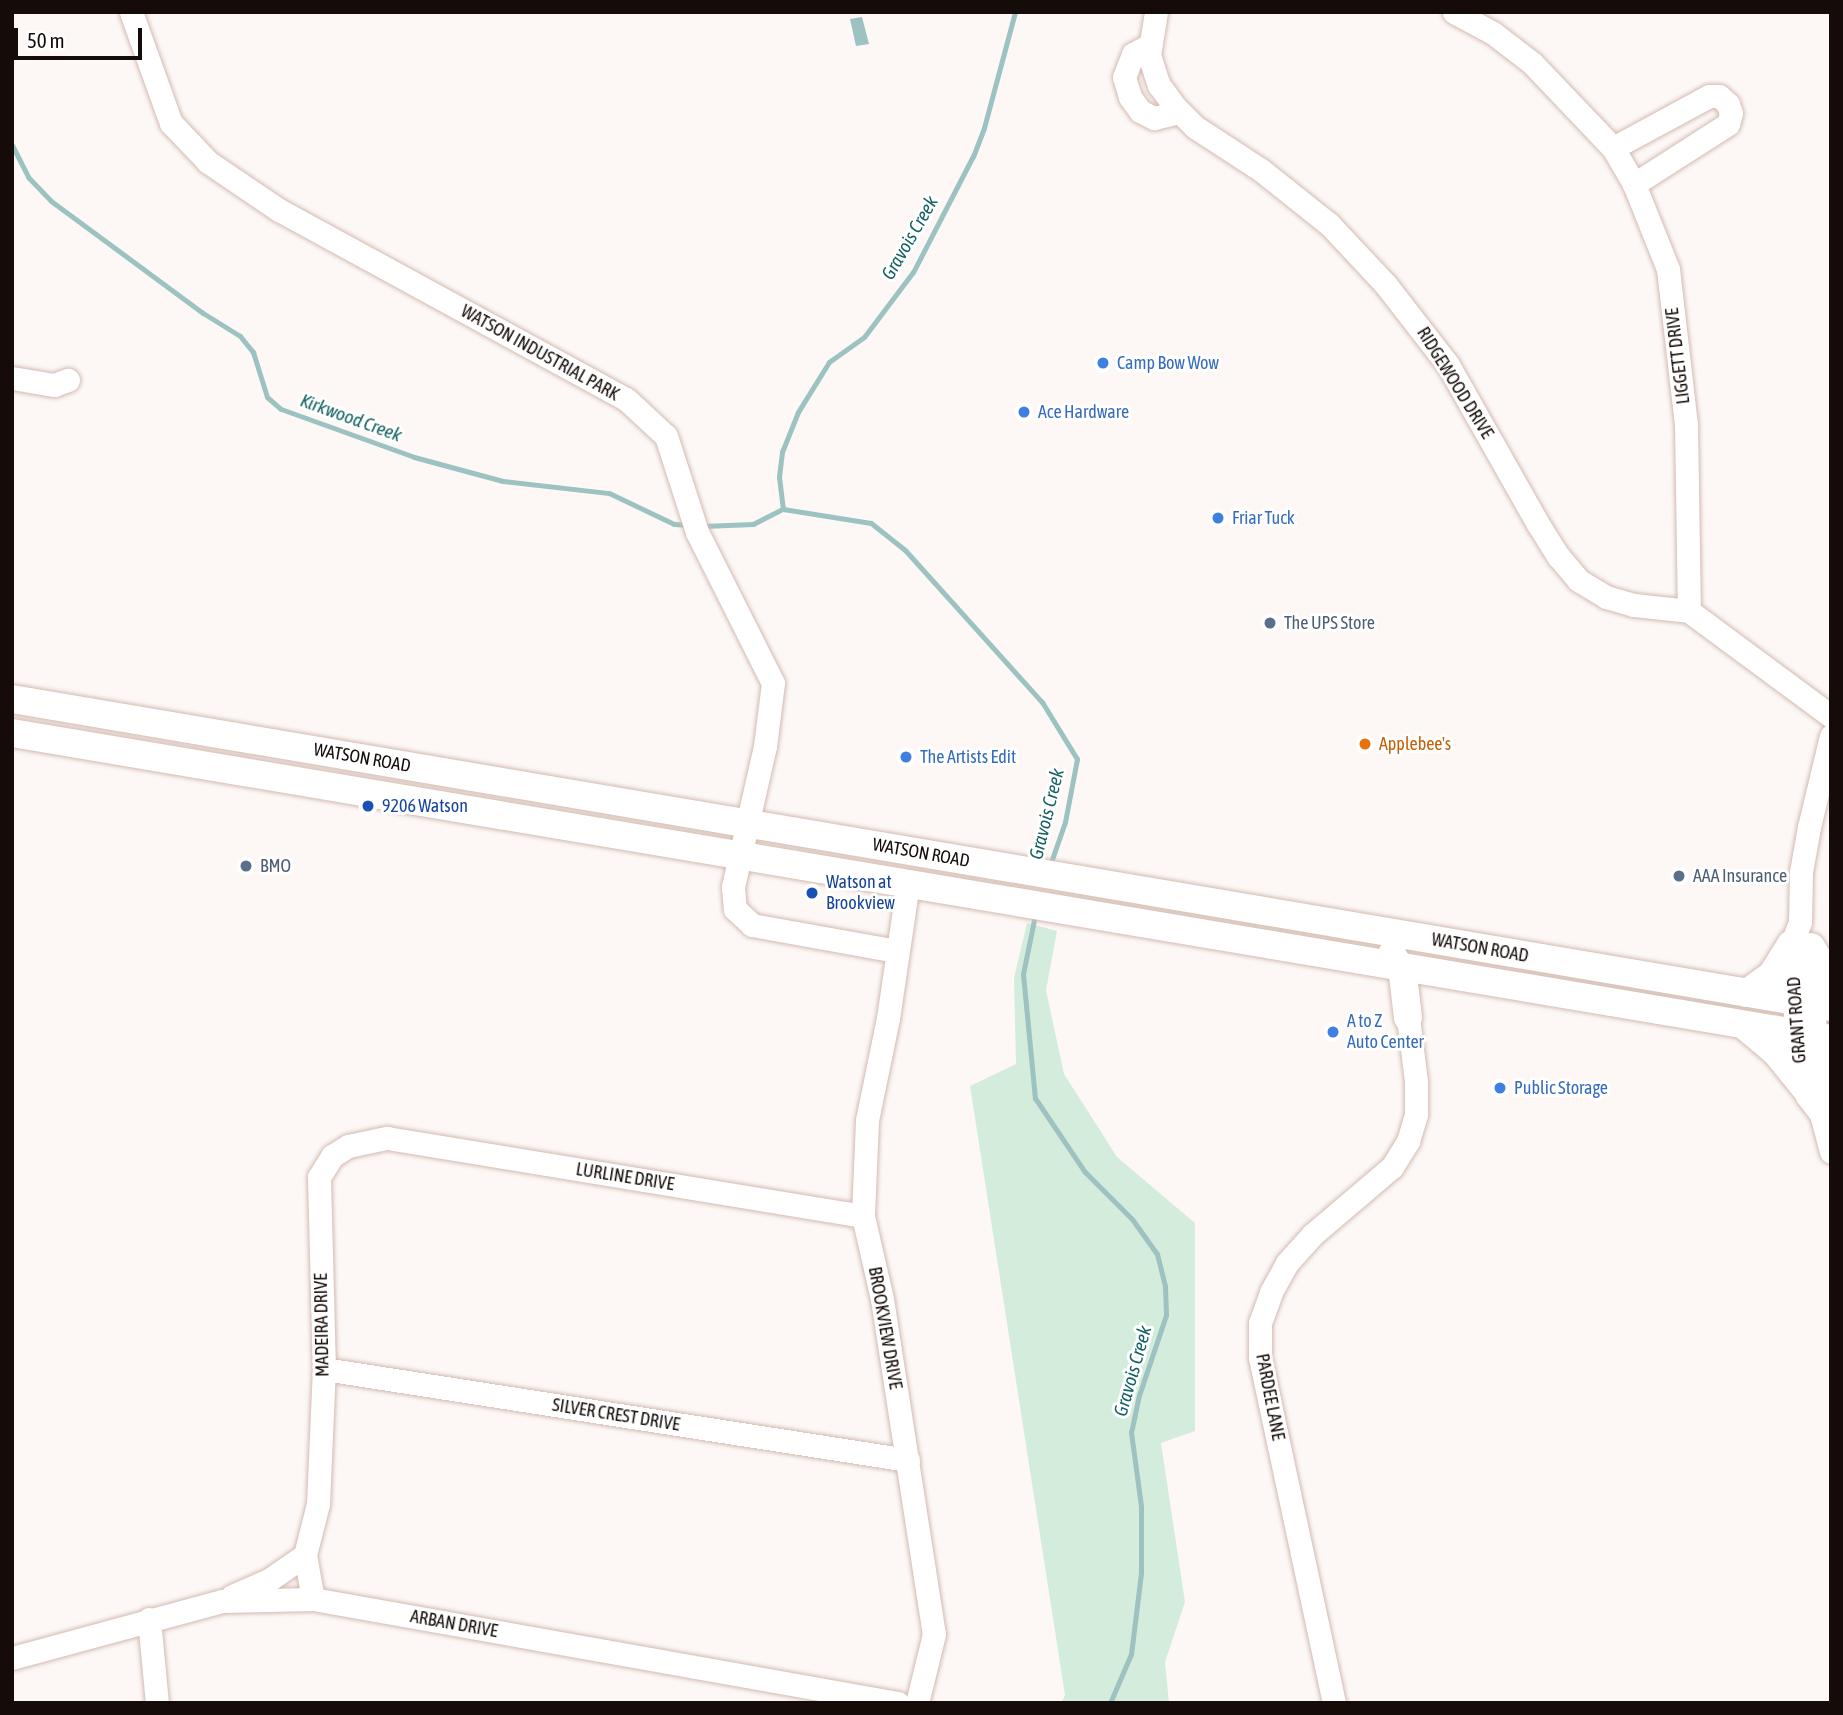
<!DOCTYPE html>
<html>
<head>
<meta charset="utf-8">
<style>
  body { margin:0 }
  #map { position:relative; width:1843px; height:1715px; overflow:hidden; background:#fdf8f6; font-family:"Asap Condensed",sans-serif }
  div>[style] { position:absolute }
  .green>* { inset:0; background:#d4ecdb }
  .water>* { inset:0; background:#9cc2c2 }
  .stream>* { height:5px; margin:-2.5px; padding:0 2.5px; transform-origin:2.5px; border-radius:2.5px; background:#9cc2c2 }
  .roads { filter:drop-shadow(0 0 2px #d3bab0) drop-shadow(0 0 2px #d3bab0) }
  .minor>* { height:23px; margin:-11.5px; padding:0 11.5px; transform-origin:11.5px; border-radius:11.5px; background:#fff }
  .major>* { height:28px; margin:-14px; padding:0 14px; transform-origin:14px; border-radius:14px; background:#fff }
  .dots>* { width:19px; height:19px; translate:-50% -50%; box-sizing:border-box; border:4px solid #fff; border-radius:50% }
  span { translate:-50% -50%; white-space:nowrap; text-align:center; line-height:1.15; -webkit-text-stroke:6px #fff; paint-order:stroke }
  .street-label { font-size:18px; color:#150c09 }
  .shop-label { font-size:18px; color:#366cbe }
  .left { translate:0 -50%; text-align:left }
  .service-label { font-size:18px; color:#4e5e75 }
  .food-label { font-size:18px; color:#c56008 }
  .transit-label { font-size:18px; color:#164399 }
  .water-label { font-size:19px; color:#156263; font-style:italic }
  .frame { position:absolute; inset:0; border:14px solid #150c09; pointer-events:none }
  .scale { position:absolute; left:14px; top:28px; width:128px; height:32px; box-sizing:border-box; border:4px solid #150c09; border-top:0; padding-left:9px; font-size:21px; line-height:24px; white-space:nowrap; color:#150c09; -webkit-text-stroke:5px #fff; paint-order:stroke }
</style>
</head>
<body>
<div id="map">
  <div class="green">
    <i style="clip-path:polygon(1027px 923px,1057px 931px,1046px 990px,1064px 1074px,1117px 1157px,1195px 1223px,1195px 1431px,1161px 1443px,1185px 1602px,1165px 1662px,1169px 1703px,1061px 1703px,1065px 1695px,970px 1086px,1016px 1064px,1014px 978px)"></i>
  </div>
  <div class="water">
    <i style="clip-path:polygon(862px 17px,869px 44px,856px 46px,850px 19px)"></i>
  </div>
  <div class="stream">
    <i style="left:1015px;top:12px;width:120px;rotate:105deg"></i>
    <i style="left:984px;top:128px;width:30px;rotate:111deg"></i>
    <i style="left:973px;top:156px;width:131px;rotate:117.3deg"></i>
    <i style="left:913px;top:272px;width:81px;rotate:127deg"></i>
    <i style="left:864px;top:337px;width:43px;rotate:144.5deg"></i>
    <i style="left:829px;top:362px;width:59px;rotate:121.8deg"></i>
    <i style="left:798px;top:412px;width:43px;rotate:111.8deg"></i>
    <i style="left:782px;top:452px;width:25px;rotate:97deg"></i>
    <i style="left:779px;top:477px;width:32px;rotate:83deg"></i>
    <i style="left:783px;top:509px;width:89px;rotate:9deg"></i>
    <i style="left:871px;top:523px;width:43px;rotate:38.5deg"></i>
    <i style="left:905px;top:550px;width:205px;rotate:48deg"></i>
    <i style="left:1042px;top:702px;width:67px;rotate:58.4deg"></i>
    <i style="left:1077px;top:759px;width:64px;rotate:100.8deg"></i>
    <i style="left:1065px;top:822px;width:46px;rotate:109.2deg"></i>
    <i style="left:12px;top:145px;width:36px;rotate:63deg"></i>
    <i style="left:28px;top:177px;width:33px;rotate:46deg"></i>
    <i style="left:51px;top:201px;width:189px;rotate:36.4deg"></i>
    <i style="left:203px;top:313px;width:44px;rotate:31.9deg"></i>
    <i style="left:240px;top:336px;width:21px;rotate:51deg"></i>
    <i style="left:253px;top:352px;width:47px;rotate:72.7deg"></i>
    <i style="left:267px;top:397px;width:18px;rotate:41deg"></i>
    <i style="left:281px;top:409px;width:141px;rotate:19.8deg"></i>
    <i style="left:414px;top:457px;width:92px;rotate:15.1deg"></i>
    <i style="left:503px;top:481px;width:107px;rotate:6.5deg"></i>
    <i style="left:609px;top:493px;width:72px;rotate:25.5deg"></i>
    <i style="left:674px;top:524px;width:16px;rotate:4deg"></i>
    <i style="left:703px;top:526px;width:50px;rotate:-2.3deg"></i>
    <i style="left:753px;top:524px;width:34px;rotate:-27deg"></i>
    <i style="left:1035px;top:915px;width:60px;rotate:101.5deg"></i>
    <i style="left:1023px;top:974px;width:125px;rotate:84.5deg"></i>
    <i style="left:1035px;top:1098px;width:89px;rotate:56deg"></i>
    <i style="left:1085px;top:1172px;width:66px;rotate:45deg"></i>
    <i style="left:1132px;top:1219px;width:43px;rotate:54.5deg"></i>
    <i style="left:1157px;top:1254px;width:33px;rotate:76deg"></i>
    <i style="left:1165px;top:1286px;width:29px;rotate:88deg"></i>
    <i style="left:1166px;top:1315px;width:84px;rotate:108.6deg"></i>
    <i style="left:1139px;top:1395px;width:38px;rotate:102deg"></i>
    <i style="left:1131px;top:1432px;width:75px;rotate:82.3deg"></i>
    <i style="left:1141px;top:1506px;width:67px;rotate:90deg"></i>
    <i style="left:1141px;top:1573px;width:82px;rotate:97deg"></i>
    <i style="left:1131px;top:1654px;width:53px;rotate:113.2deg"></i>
  </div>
  <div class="roads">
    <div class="minor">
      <i style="left:131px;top:12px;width:118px;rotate:70.2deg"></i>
      <i style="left:171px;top:123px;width:54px;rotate:46.5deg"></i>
      <i style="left:208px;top:162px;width:86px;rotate:34.1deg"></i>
      <i style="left:279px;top:210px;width:395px;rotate:28.6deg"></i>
      <i style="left:626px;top:399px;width:54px;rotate:42.8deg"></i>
      <i style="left:666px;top:436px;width:101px;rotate:72.1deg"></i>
      <i style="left:697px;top:532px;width:169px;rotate:63.3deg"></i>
      <i style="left:773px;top:683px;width:64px;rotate:97.2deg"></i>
      <i style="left:765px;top:746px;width:145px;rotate:102.8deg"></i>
      <i style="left:733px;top:887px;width:22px;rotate:85deg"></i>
      <i style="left:735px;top:909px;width:23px;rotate:43deg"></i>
      <i style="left:752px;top:925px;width:146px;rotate:10.2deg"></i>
      <i style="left:1156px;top:12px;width:44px;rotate:99.2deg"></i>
      <i style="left:1149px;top:55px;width:32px;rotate:72deg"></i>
      <i style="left:1159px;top:85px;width:26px;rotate:54deg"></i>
      <i style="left:1174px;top:106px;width:30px;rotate:45deg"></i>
      <i style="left:1195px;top:127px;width:79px;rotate:33.1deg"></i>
      <i style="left:1261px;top:170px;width:87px;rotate:38.5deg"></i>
      <i style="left:1329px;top:224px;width:83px;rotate:46.9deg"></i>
      <i style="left:1386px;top:285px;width:101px;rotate:52.2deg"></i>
      <i style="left:1448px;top:365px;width:183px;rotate:60.5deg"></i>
      <i style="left:1538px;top:524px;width:39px;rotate:58deg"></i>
      <i style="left:1559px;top:557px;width:30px;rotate:50deg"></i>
      <i style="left:1578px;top:580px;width:33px;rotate:31deg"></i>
      <i style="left:1606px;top:597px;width:29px;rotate:16deg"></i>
      <i style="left:1634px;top:605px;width:55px;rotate:6.2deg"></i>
      <i style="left:1454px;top:12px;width:44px;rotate:28.3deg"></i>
      <i style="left:1493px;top:33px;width:49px;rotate:37.6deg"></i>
      <i style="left:1532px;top:63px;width:117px;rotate:46.4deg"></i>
      <i style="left:1613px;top:148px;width:42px;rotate:59.7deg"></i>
      <i style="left:1634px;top:184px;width:92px;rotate:68.2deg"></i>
      <i style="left:1668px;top:269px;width:156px;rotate:83.4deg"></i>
      <i style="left:1686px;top:424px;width:187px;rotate:89.1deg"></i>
      <i style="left:1689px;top:611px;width:177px;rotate:36.5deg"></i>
      <i style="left:1150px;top:45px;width:19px;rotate:152deg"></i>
      <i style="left:1133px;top:54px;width:25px;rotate:111deg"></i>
      <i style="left:1124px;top:77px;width:21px;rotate:73deg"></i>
      <i style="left:1130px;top:97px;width:17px;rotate:54deg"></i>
      <i style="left:1140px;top:111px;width:16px;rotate:27deg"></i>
      <i style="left:1154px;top:118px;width:26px;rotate:-13deg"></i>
      <i style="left:1613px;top:148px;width:109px;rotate:-28.4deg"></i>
      <i style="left:1709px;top:96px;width:10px"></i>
      <i style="left:1719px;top:96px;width:12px;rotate:42deg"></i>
      <i style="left:1728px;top:104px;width:9px;rotate:72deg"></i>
      <i style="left:1731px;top:113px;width:11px;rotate:105deg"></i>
      <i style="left:1728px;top:124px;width:112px;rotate:147.4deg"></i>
      <i style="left:12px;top:378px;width:43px;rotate:9.5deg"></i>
      <i style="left:54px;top:385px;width:15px;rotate:-20deg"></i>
      <i style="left:1831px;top:736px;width:94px;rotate:103.6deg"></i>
      <i style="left:1809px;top:827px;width:46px;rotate:100.1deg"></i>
      <i style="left:1801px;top:872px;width:50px;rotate:91.1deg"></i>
      <i style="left:1800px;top:922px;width:25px;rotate:111deg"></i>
      <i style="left:1791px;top:945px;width:107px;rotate:86.8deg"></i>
      <i style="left:1797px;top:1052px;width:45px;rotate:77.2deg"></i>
      <i style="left:1807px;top:1096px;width:23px;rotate:52deg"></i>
      <i style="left:1821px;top:1114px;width:39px;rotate:75deg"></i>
      <i style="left:908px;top:883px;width:136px;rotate:98.4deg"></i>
      <i style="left:888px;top:1018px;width:104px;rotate:101.6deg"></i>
      <i style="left:867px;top:1120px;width:96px;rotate:92.4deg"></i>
      <i style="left:863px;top:1216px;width:85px;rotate:77.1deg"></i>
      <i style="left:882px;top:1299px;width:339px;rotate:81.2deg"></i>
      <i style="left:934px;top:1634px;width:71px;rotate:103.8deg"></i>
      <i style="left:1811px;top:947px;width:89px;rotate:87.4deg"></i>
      <i style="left:1815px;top:1036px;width:66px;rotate:82.1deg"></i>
      <i style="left:324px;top:1369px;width:591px;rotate:8.86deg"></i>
      <i style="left:232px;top:1596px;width:40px;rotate:-23.4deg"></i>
      <i style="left:269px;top:1580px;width:44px;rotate:-34.8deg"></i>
      <i style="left:313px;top:1599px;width:45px;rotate:-100.3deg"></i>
      <i style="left:305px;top:1555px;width:53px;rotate:-75.7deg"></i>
      <i style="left:318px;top:1504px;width:135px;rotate:-87.5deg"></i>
      <i style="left:324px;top:1369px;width:192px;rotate:-91.5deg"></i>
      <i style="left:319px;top:1177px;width:25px;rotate:-58deg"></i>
      <i style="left:332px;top:1156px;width:19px;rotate:-32deg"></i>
      <i style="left:348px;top:1146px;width:40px;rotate:-12deg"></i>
      <i style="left:387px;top:1138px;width:482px;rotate:9.3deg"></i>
      <i style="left:149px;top:1619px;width:84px;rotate:84.6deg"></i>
      <i style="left:12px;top:1658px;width:218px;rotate:-15.2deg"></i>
      <i style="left:222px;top:1601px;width:91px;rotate:-1.3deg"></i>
      <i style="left:313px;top:1599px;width:594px;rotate:10.08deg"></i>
      <i style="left:1334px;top:1703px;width:354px;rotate:-102.1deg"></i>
      <i style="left:1260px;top:1357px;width:34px;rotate:-90deg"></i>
      <i style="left:1260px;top:1323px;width:33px;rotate:-70deg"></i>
      <i style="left:1271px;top:1292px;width:33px;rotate:-61deg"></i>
      <i style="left:1287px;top:1263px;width:38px;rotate:-48deg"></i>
      <i style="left:1312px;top:1235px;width:105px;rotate:-40.4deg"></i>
      <i style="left:1392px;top:1167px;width:31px;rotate:-58deg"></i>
      <i style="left:1408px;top:1141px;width:28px;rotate:-73deg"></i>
      <i style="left:1416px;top:1114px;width:33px;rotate:-90deg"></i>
      <i style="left:1416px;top:1081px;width:64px;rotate:-97.2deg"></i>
    </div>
    <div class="major">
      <i style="left:12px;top:699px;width:1845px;rotate:9.61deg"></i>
      <i style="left:12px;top:733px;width:1845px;rotate:9.55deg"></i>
      <i style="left:1811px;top:947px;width:39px;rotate:59deg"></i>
      <i style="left:1392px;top:954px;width:24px;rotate:62deg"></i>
      <i style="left:1403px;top:975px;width:43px;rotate:83.4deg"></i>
      <i style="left:1747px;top:993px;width:31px;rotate:-36deg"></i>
      <i style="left:1772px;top:975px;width:36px;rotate:-58deg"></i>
      <i style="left:1745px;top:1026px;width:40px;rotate:40deg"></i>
      <i style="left:1776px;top:1052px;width:46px;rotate:51.1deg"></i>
      <i style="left:1825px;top:1090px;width:12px;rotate:-59deg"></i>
    </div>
  </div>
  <div class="dots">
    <i style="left:1103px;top:363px;background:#3f7fe0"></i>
    <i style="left:1024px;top:412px;background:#3f7fe0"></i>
    <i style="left:1218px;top:518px;background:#3f7fe0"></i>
    <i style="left:1270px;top:623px;background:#5c6f8a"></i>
    <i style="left:1365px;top:744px;background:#e8710a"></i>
    <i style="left:906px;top:757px;background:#3f7fe0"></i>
    <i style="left:368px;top:806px;background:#1a4fb4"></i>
    <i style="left:246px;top:866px;background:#5c6f8a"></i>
    <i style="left:1679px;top:876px;background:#5c6f8a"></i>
    <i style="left:812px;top:893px;background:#1a4fb4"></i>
    <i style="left:1333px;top:1032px;background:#3f7fe0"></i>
    <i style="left:1500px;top:1088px;background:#3f7fe0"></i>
  </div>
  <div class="street-label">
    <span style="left:540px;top:353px;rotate:29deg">WATSON INDUSTRIAL PARK</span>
    <span style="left:1678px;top:356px;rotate:-97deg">LIGGETT DRIVE</span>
    <span style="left:1455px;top:383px;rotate:58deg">RIDGEWOOD DRIVE</span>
    <span style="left:362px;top:758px;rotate:10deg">WATSON ROAD</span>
    <span style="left:921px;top:853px;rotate:10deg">WATSON ROAD</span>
    <span style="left:1480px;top:948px;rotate:10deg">WATSON ROAD</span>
    <span style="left:1797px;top:1020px;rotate:-94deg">GRANT ROAD</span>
    <span style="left:625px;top:1177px;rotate:9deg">LURLINE DRIVE</span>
    <span style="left:322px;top:1325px;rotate:-91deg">MADEIRA DRIVE</span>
    <span style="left:885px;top:1328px;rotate:80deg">BROOKVIEW DRIVE</span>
    <span style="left:1270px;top:1397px;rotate:79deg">PARDEE LANE</span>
    <span style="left:616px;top:1415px;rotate:9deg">SILVER CREST DRIVE</span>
    <span style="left:454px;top:1624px;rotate:10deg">ARBAN DRIVE</span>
  </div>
  <div class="shop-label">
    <span class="left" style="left:1117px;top:363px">Camp Bow Wow</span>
    <span class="left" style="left:1038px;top:412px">Ace Hardware</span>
    <span class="left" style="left:1232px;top:518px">Friar Tuck</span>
    <span class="left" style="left:920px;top:757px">The Artists Edit</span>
    <span class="left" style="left:1347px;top:1032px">A to Z<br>Auto Center</span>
    <span class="left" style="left:1514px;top:1088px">Public Storage</span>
  </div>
  <div class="service-label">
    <span class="left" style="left:1284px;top:623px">The UPS Store</span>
    <span class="left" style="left:260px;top:866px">BMO</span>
    <span class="left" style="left:1693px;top:876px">AAA Insurance</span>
  </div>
  <div class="food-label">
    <span class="left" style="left:1379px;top:744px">Applebee's</span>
  </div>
  <div class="transit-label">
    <span class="left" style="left:382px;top:806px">9206 Watson</span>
    <span class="left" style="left:826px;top:893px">Watson at<br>Brookview</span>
  </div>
  <div class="water-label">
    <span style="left:910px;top:238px;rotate:-60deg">Gravois Creek</span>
    <span style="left:351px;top:418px;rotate:20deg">Kirkwood Creek</span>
    <span style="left:1047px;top:814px;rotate:-76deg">Gravois Creek</span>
    <span style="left:1133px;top:1371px;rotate:-74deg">Gravois Creek</span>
  </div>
  <div class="frame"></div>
  <div class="scale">50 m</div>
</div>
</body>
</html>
